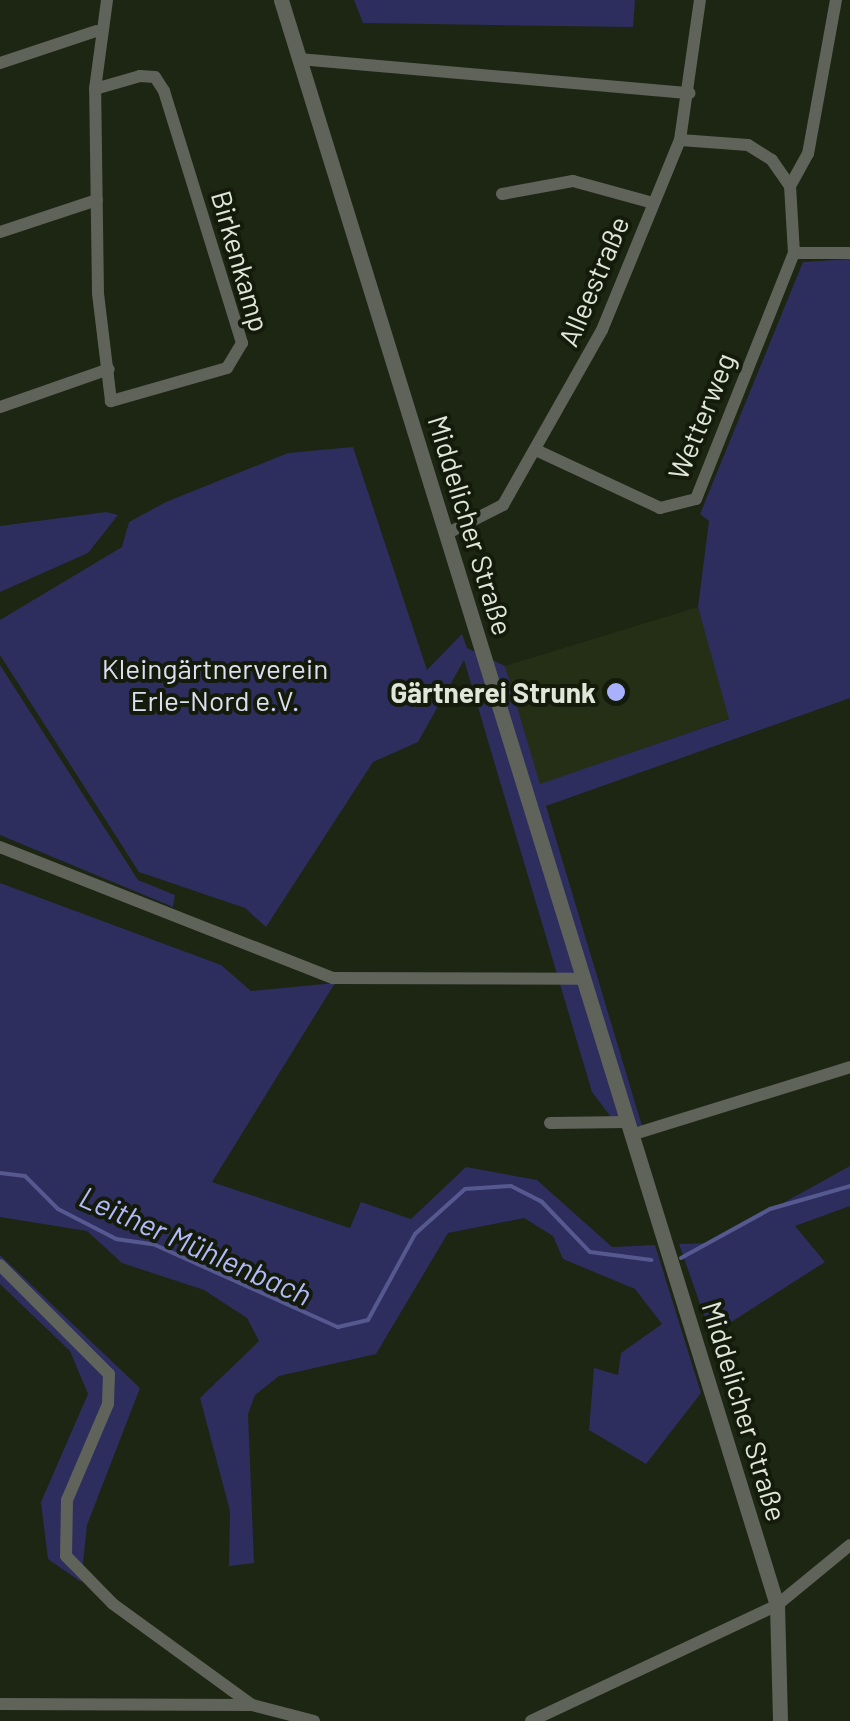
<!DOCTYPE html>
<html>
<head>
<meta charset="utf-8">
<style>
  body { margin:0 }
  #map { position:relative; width:850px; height:1721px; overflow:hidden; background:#1d2513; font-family:Barlow,sans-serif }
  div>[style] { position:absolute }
  .built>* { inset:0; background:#252f16 }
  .green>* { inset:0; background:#2d2e5e }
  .stream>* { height:4px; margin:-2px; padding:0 2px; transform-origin:2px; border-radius:2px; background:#565990 }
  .minor>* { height:12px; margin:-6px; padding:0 6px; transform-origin:6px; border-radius:6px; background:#5f635a }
  .tertiary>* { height:15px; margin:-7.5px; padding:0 7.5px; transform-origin:7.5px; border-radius:7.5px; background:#5f635a }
  .dots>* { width:28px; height:28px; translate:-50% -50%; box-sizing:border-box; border:5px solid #141b0a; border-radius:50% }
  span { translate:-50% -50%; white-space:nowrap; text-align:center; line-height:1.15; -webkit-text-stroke:8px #141b0a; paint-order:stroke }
  .street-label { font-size:28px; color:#e1e6da }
  .park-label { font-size:28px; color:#dee0f1 }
  .poi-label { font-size:28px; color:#e1e6da; font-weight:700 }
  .right { translate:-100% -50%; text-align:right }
  .water-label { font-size:30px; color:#b3bafc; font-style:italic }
</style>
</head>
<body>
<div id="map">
  <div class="built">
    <i style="clip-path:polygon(698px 607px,730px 718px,540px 785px,505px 666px)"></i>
  </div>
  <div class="green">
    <i style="clip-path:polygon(354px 0,635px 0,633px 27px,363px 23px)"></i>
    <i style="clip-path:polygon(850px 259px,850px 698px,546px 806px,642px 1126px,617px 1125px,592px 1092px,464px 660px,418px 742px,373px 762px,266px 927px,245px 908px,139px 872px,0 655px,0 620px,122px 547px,129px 522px,166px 502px,288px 453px,353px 447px,427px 670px,462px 634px,467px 648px,505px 666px,540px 784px,729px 719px,698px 607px,709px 521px,700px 514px,803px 262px)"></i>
    <i style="clip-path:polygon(106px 512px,118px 515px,88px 553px,0 592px,0 526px)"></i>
    <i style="clip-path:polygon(0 665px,138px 880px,175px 895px,173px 907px,0 835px)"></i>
    <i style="clip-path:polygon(0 883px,221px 965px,251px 991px,335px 983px,212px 1182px,350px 1228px,361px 1202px,411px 1219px,466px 1167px,537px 1180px,612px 1247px,655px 1245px,701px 1393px,646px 1464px,589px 1430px,594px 1368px,618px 1375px,621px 1353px,662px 1324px,635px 1289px,563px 1259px,553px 1236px,524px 1218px,448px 1233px,376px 1354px,279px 1376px,255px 1395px,248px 1414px,254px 1563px,229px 1566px,230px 1511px,200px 1398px,259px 1341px,247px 1318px,204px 1290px,122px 1263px,87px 1231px,0 1217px)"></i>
    <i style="clip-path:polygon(850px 1166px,850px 1206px,795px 1226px,825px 1262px,711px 1335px,679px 1244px,711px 1243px)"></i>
    <i style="clip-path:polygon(0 1255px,140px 1388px,87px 1525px,81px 1582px,48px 1559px,41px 1502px,88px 1394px,70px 1351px,0 1284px)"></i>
  </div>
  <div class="stream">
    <i style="left:0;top:1173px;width:25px;rotate:7deg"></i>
    <i style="left:25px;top:1176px;width:47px;rotate:45deg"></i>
    <i style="left:58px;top:1209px;width:65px;rotate:27.3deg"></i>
    <i style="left:116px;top:1239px;width:37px;rotate:8deg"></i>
    <i style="left:153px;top:1244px;width:203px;rotate:24.2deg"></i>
    <i style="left:338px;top:1327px;width:31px;rotate:-13deg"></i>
    <i style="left:368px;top:1320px;width:98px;rotate:-61.3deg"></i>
    <i style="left:415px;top:1234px;width:67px;rotate:-42deg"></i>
    <i style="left:465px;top:1189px;width:46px;rotate:-3.7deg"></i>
    <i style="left:511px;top:1186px;width:35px;rotate:27deg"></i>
    <i style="left:542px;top:1202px;width:69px;rotate:46.2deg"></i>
    <i style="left:590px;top:1252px;width:62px;rotate:7.5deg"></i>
    <i style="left:681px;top:1258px;width:102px;rotate:-28.8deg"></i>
    <i style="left:770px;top:1209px;width:83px;rotate:-16deg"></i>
  </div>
  <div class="minor">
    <i style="left:299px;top:59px;width:392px;rotate:5deg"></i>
    <i style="left:0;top:63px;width:101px;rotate:-18.4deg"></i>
    <i style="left:95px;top:89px;width:47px;rotate:-16.1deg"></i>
    <i style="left:140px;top:76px;width:15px;rotate:4deg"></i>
    <i style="left:155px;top:77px;width:17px;rotate:57deg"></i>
    <i style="left:164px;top:91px;width:264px;rotate:72.8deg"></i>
    <i style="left:242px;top:343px;width:29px;rotate:121deg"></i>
    <i style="left:227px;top:368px;width:121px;rotate:164.1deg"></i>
    <i style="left:111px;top:401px;width:108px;rotate:-96.9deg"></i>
    <i style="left:98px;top:294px;width:205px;rotate:-90.8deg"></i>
    <i style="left:95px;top:89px;width:90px;rotate:-82.3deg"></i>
    <i style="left:790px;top:186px;width:37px;rotate:-61deg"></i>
    <i style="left:808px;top:154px;width:157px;rotate:-79.7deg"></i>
    <i style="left:502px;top:194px;width:72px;rotate:-10.4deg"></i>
    <i style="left:573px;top:181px;width:83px;rotate:15.4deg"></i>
    <i style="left:0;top:232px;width:102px;rotate:-18.3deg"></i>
    <i style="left:794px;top:253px;width:56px"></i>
    <i style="left:0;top:407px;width:115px;rotate:-19.2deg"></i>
    <i style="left:538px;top:451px;width:135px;rotate:25deg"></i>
    <i style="left:660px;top:508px;width:37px;rotate:-14deg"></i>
    <i style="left:696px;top:499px;width:265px;rotate:-68.3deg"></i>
    <i style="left:794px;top:253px;width:67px;rotate:-93.4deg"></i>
    <i style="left:790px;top:186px;width:32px;rotate:-125deg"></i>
    <i style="left:772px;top:160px;width:28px;rotate:-148deg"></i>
    <i style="left:748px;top:145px;width:68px;rotate:-175.8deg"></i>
    <i style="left:448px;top:533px;width:62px;rotate:-27deg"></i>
    <i style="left:503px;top:505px;width:201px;rotate:-60.5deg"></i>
    <i style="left:602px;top:330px;width:205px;rotate:-67.7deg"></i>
    <i style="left:680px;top:140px;width:141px;rotate:-81.9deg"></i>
    <i style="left:0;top:847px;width:358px;rotate:21.5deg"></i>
    <i style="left:333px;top:978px;width:250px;rotate:0.2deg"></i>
    <i style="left:550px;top:1123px;width:77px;rotate:-0.7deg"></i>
    <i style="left:631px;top:1135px;width:229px;rotate:-17.2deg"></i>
    <i style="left:0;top:1265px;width:154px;rotate:45deg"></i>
    <i style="left:109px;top:1374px;width:30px;rotate:92deg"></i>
    <i style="left:108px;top:1404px;width:104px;rotate:113.1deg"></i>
    <i style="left:67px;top:1500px;width:56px;rotate:91deg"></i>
    <i style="left:66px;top:1556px;width:67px;rotate:45.6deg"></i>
    <i style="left:113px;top:1604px;width:172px;rotate:36deg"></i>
    <i style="left:0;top:1704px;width:252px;rotate:0.2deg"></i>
    <i style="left:252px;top:1705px;width:64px;rotate:14.5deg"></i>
    <i style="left:531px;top:1721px;width:272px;rotate:-25.2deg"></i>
    <i style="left:777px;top:1605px;width:94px;rotate:-39.4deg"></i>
  </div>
  <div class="tertiary">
    <i style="left:281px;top:0;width:1680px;rotate:72.83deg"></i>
    <i style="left:777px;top:1605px;width:116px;rotate:88.5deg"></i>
  </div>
  <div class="dots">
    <i style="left:616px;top:692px;background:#a9b0fc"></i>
  </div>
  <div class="street-label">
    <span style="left:241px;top:261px;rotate:74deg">Birkenkamp</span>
    <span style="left:593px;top:281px;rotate:-67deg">Alleestraße</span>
    <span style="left:701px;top:416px;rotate:-68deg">Wetterweg</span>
    <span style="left:471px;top:525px;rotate:73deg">Middelicher Straße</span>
    <span style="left:745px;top:1411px;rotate:73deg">Middelicher Straße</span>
  </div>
  <div class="park-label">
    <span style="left:215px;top:684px">Kleingärtnerverein<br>Erle-Nord e.V.</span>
  </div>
  <div class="poi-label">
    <span class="right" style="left:596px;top:692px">Gärtnerei Strunk</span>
  </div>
  <div class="water-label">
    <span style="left:196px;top:1245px;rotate:24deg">Leither Mühlenbach</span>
  </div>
</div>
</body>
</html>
